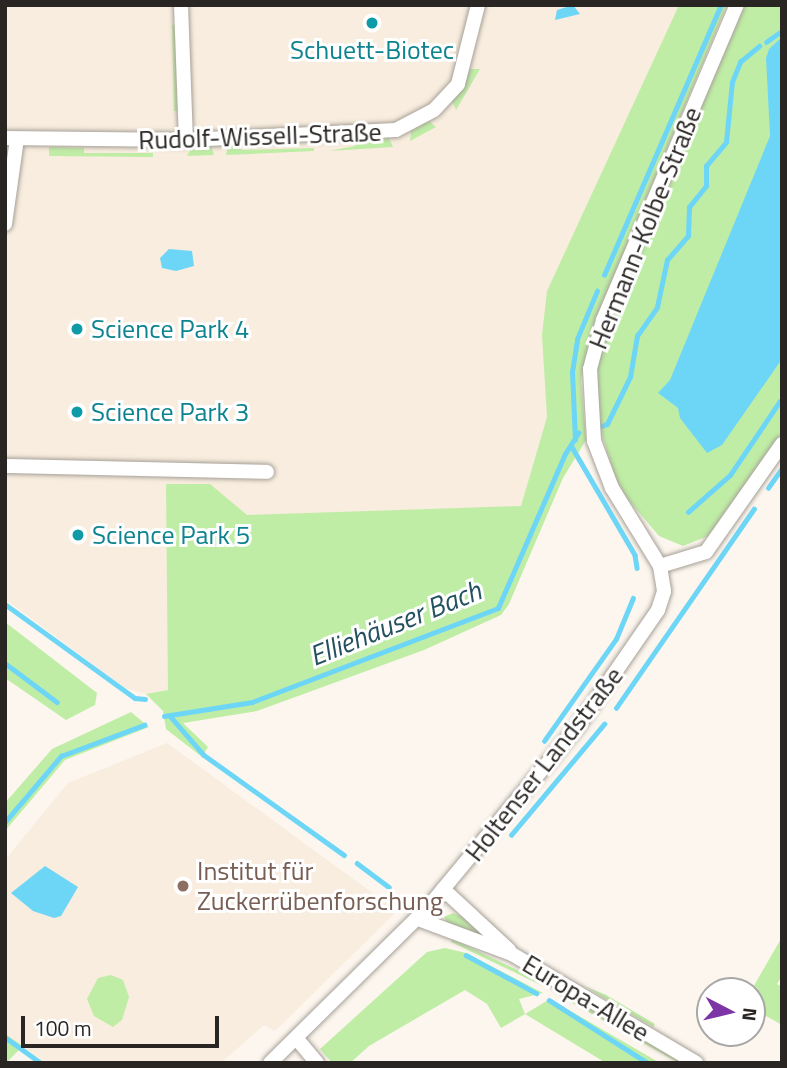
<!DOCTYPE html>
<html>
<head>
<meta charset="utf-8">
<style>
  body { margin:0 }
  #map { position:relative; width:787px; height:1068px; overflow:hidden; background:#fcf6ee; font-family:"Titillium Web",sans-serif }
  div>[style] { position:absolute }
  .built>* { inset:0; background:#f8edde }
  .green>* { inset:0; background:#bfeda5 }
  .water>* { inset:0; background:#6dd6f7 }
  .stream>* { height:4.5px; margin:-2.25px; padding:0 2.25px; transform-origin:2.25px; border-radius:2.25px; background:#6dd6f7 }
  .roads { filter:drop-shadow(0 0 2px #a6a098) drop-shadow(0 0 2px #a6a098) }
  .minor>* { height:14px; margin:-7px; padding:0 7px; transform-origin:7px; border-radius:7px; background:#fff }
  .dots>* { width:19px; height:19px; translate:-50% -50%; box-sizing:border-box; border:4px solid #fff; border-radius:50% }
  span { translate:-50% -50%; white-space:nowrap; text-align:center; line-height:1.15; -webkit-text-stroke:6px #fff; paint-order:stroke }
  .culture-label { font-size:26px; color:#0d838f }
  .left { translate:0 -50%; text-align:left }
  .street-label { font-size:26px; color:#282522 }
  .education-label { font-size:26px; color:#785e54 }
  .water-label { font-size:28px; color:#245160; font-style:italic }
  .frame { position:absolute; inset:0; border:7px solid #282522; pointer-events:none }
  .north { position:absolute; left:696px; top:977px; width:70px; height:70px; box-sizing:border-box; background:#fff; border:2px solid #a9a8a7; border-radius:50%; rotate:97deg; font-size:19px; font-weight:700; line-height:28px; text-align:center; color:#282522 }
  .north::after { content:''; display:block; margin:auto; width:24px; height:32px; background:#7c34a6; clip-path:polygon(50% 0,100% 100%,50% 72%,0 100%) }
  .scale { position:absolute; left:21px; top:1016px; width:198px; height:32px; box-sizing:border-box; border:4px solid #282522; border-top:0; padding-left:9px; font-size:21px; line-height:24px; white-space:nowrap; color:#282522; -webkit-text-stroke:5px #fff; paint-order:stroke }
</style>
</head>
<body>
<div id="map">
  <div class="built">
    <i style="clip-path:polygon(5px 5px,679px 5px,547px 291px,547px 417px,521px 507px,220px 680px,146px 694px,125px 688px,5px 599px)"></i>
    <i style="clip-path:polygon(167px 743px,397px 911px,275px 1031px,264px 1025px,221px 1063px,46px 1063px,5px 1034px,5px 860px,68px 783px)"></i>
  </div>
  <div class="green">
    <i style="clip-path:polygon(679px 5px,727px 5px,593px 326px,581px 379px,586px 440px,563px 478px,509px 604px,501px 615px,424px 650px,257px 711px,183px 723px,208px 747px,202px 757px,166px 729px,163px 711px,146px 694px,168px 690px,166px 484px,210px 484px,247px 515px,521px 506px,547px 417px,542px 335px,547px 291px)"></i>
    <i style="clip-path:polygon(745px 5px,782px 5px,782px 434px,708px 536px,683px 546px,659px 536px,625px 496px,615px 477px,598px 422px,598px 362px,616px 305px)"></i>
    <i style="clip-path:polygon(176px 24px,178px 111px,174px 111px,172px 25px)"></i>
    <i style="clip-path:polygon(470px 69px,480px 69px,456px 110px,452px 101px)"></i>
    <i style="clip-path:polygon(429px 121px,436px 127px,410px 141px,411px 131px)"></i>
    <i style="clip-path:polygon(389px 138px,393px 147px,329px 151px,355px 146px,355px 141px)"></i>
    <i style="clip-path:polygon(241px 145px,242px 150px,314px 148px,314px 151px,226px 155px,228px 146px)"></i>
    <i style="clip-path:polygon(211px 146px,214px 155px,187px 156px,192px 147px)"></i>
    <i style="clip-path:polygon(49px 147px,84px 148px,84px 153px,153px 153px,153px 157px,49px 156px)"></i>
    <i style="clip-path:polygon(5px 622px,97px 693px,95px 705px,66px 720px,5px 678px)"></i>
    <i style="clip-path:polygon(131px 712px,149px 727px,65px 760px,5px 831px,5px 803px,52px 749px)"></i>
    <i style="clip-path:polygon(453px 913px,465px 918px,495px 944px,449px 925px,444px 917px)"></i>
    <i style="clip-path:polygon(782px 937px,782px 976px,777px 984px,782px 987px,782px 1025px,752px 1008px,751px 991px)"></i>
    <i style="clip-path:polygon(452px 939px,549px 985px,547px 988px,451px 942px)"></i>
    <i style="clip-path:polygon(445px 948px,466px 953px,543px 993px,519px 999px,525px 1014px,550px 999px,660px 1063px,606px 1063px,525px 1014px,501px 1028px,487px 1004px,465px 990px,369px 1046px,350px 1063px,332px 1063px,320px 1049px,427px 952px)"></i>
    <i style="clip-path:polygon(111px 975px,123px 980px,129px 997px,122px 1020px,113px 1027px,94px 1016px,87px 999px,98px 978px)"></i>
    <i style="clip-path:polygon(584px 986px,606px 995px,655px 1024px,653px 1027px)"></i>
    <i style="clip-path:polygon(557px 990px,680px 1061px,679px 1063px,555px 993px)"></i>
    <i style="clip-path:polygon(5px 1034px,23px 1046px,6px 1063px,5px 1063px)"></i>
  </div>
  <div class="water">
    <i style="clip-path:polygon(573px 5px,580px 14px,555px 20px,557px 10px)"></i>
    <i style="clip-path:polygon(782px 37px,782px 359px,722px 445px,707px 453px,680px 418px,678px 408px,658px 393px,670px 380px,770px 136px,766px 58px,769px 49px)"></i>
    <i style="clip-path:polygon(169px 249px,192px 251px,194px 266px,176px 271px,162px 268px,160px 258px)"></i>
    <i style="clip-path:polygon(45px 866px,78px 887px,61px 916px,54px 918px,33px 911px,11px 893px)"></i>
  </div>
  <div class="stream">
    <i style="left:766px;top:42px;width:19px;rotate:-35deg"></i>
    <i style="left:604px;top:275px;width:294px;rotate:-66.6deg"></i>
    <i style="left:602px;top:426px;width:5px;rotate:-22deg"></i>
    <i style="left:607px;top:424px;width:52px;rotate:-63.9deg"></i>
    <i style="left:630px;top:377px;width:42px;rotate:-80.3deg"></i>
    <i style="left:637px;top:336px;width:35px;rotate:-55deg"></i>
    <i style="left:657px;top:307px;width:48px;rotate:-78deg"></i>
    <i style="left:667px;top:260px;width:32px;rotate:-49deg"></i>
    <i style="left:688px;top:236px;width:29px;rotate:-88deg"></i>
    <i style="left:689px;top:207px;width:27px;rotate:-51deg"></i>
    <i style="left:706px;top:186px;width:20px;rotate:-90deg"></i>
    <i style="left:706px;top:166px;width:31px;rotate:-50deg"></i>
    <i style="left:726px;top:142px;width:60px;rotate:-84.3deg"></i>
    <i style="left:732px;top:82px;width:22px;rotate:-68deg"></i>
    <i style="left:740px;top:62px;width:25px;rotate:-40deg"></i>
    <i style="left:575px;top:440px;width:68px;rotate:-92.5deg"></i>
    <i style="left:572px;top:372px;width:33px;rotate:-81deg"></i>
    <i style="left:577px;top:339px;width:52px;rotate:-67.4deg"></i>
    <i style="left:572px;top:447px;width:125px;rotate:59.7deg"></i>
    <i style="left:635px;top:555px;width:13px;rotate:81deg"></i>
    <i style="left:768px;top:488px;width:24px;rotate:-55deg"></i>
    <i style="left:688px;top:512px;width:56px;rotate:-41.4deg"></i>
    <i style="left:730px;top:475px;width:89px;rotate:-56deg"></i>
    <i style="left:5px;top:604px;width:160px;rotate:35.9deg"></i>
    <i style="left:135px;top:698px;width:10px;rotate:6deg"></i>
    <i style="left:5px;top:663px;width:65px;rotate:36.9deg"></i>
    <i style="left:616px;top:708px;width:242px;rotate:-55.3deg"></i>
    <i style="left:164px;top:716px;width:89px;rotate:-9deg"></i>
    <i style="left:252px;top:702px;width:263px;rotate:-20.9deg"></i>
    <i style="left:498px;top:608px;width:168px;rotate:-66.5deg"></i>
    <i style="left:565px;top:454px;width:25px;rotate:-58deg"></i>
    <i style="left:171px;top:717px;width:50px;rotate:49deg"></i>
    <i style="left:204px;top:755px;width:172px;rotate:35.5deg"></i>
    <i style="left:544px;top:741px;width:125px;rotate:-54.8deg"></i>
    <i style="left:616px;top:639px;width:44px;rotate:-67.5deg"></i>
    <i style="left:5px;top:822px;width:87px;rotate:-49.7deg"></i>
    <i style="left:61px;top:756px;width:89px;rotate:-20.5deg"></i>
    <i style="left:511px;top:835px;width:145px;rotate:-50deg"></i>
    <i style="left:357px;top:863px;width:40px;rotate:37deg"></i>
    <i style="left:466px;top:955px;width:80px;rotate:28.5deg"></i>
    <i style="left:549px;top:1000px;width:117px;rotate:32.5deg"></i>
    <i style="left:5px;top:1037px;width:44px;rotate:35.8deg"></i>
  </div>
  <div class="roads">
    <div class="minor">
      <i style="left:181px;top:5px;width:135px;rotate:87.9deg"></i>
      <i style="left:5px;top:138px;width:181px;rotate:0.6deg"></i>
      <i style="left:186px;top:140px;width:210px;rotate:-2.7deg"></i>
      <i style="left:396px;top:130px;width:43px;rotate:-27.8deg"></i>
      <i style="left:434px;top:110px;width:35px;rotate:-47deg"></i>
      <i style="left:458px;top:84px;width:81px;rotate:-75.8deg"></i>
      <i style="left:5px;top:224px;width:86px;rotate:-82deg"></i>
      <i style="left:5px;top:466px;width:262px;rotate:1.3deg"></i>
      <i style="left:660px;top:566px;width:48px;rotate:-16.9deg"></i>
      <i style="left:706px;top:552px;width:132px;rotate:-54.9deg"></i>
      <i style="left:443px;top:889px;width:90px;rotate:42.7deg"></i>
      <i style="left:418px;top:919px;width:100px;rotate:20.4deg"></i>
      <i style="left:512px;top:954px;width:214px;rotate:30.6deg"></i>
      <i style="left:297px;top:1039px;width:31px;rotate:50deg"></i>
      <i style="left:270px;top:1063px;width:225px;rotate:-44.6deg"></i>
      <i style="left:430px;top:905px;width:232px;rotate:-50.4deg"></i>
      <i style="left:578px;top:726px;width:141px;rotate:-55.4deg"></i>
      <i style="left:658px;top:610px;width:20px;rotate:-72deg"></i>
      <i style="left:664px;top:591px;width:25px;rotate:-99deg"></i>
      <i style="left:660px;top:566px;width:92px;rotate:-121.6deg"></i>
      <i style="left:612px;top:488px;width:50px;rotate:-111deg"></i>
      <i style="left:594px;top:441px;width:72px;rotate:-93.2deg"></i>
      <i style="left:590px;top:369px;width:51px;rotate:-75.1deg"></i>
      <i style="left:603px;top:320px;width:342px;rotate:-67deg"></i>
    </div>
  </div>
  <div class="dots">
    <i style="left:372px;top:23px;background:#0f9aa8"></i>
    <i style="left:77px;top:329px;background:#0f9aa8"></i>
    <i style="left:77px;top:412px;background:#0f9aa8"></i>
    <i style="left:78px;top:535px;background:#0f9aa8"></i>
    <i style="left:183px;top:886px;background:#8d6e63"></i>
  </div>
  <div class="culture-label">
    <span style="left:372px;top:50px">Schuett-Biotec</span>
    <span class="left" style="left:91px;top:329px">Science Park 4</span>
    <span class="left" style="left:91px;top:412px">Science Park 3</span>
    <span class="left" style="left:92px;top:535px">Science Park 5</span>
  </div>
  <div class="street-label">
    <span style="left:260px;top:136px;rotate:-2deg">Rudolf-Wissell-Straße</span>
    <span style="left:645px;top:228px;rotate:-68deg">Hermann-Kolbe-Straße</span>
    <span style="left:544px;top:764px;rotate:-52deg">Holtenser Landstraße</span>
    <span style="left:586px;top:998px;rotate:31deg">Europa-Allee</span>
  </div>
  <div class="education-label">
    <span class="left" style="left:197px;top:886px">Institut für<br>Zuckerrübenforschung</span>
  </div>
  <div class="water-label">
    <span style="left:395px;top:623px;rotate:-22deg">Elliehäuser Bach</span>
  </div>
  <div class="frame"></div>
  <div class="north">N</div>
  <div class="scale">100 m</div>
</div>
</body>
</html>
